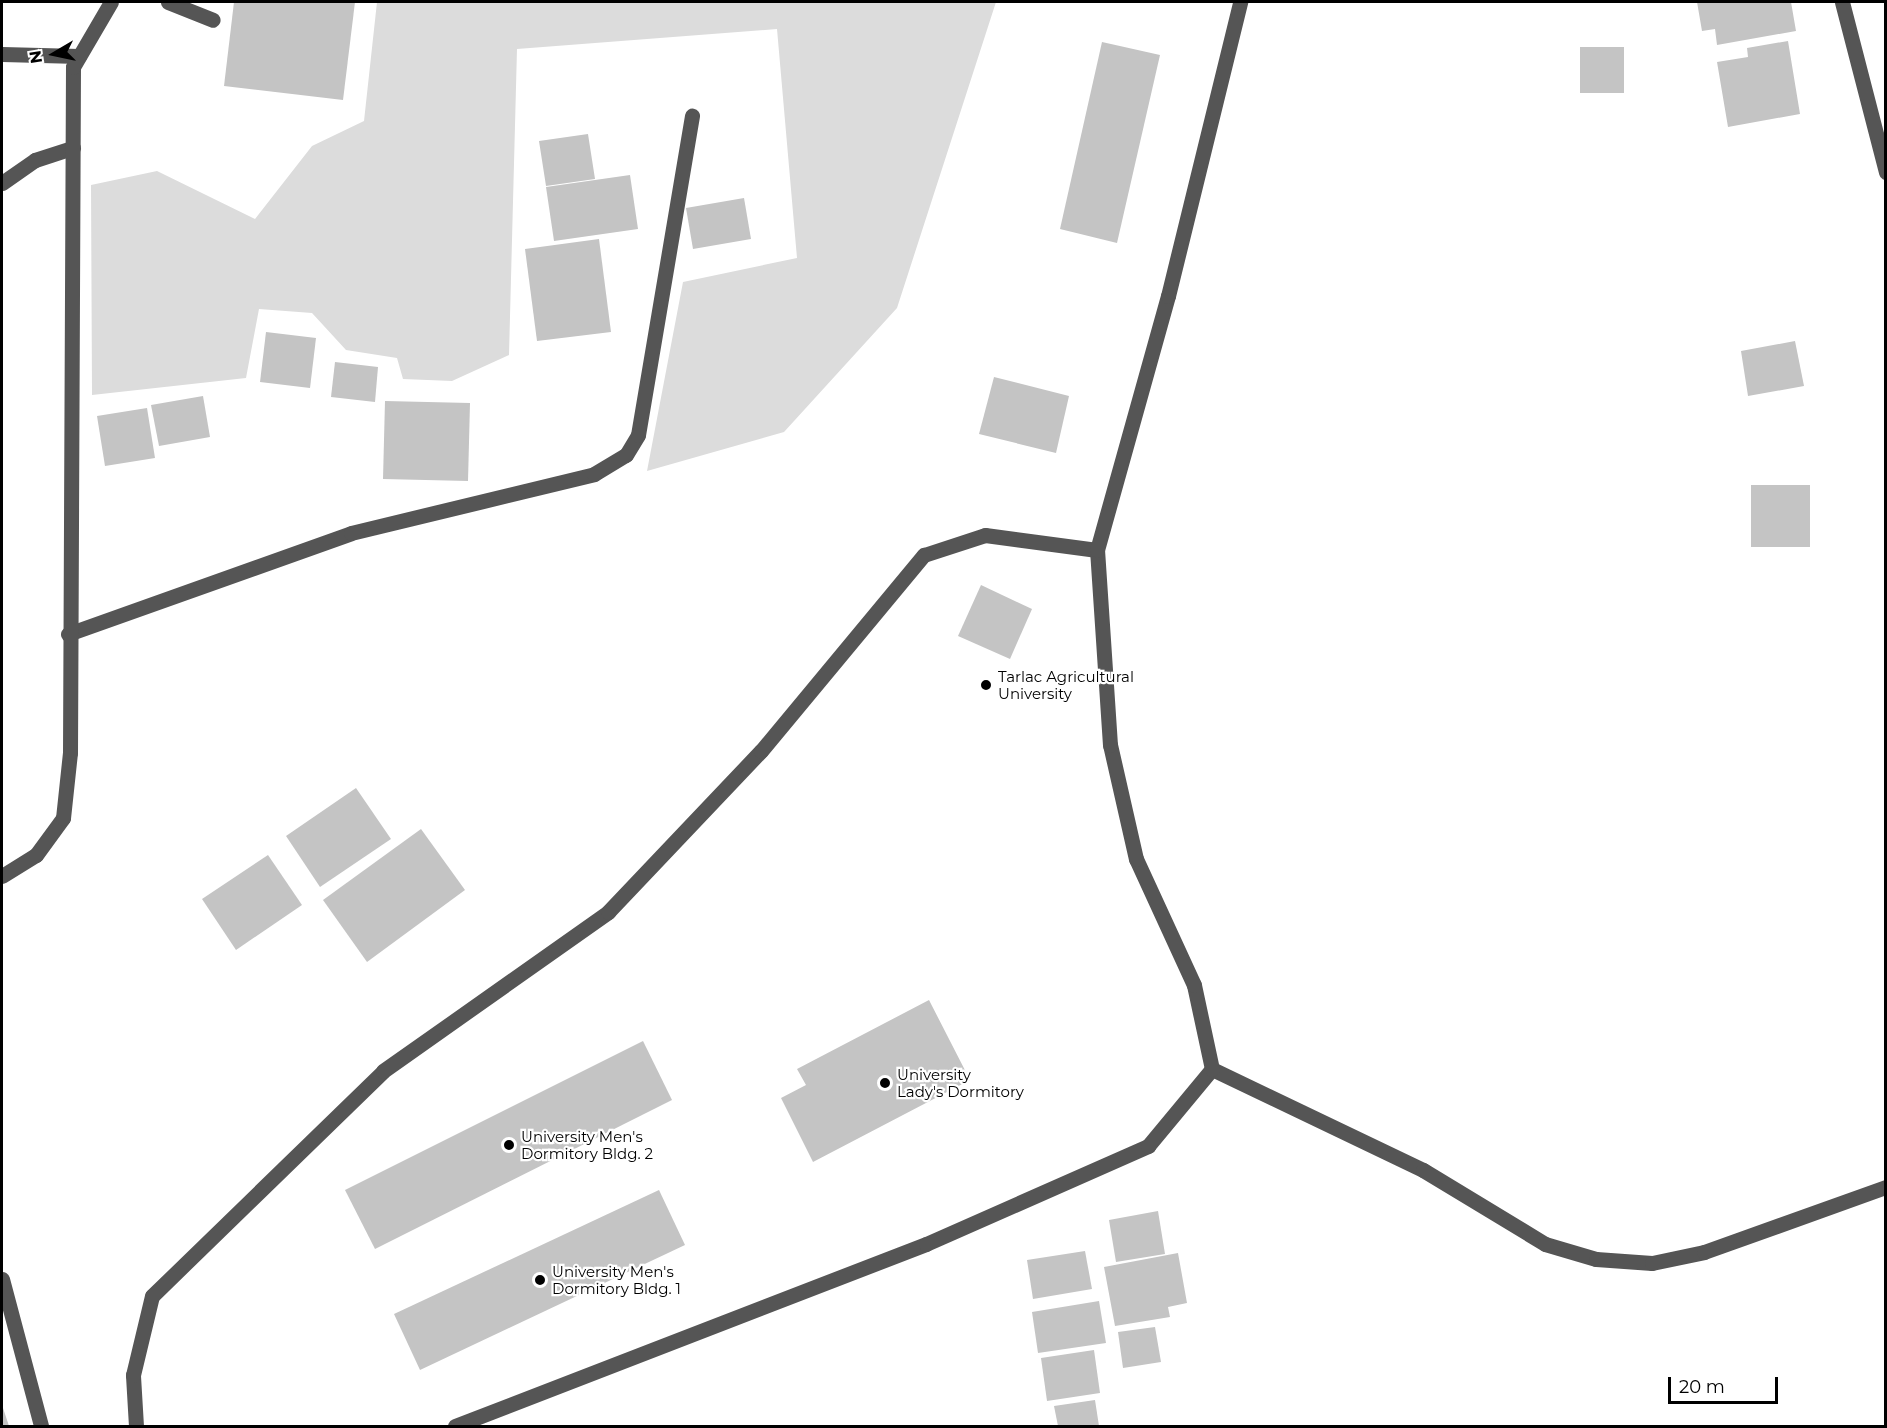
<!DOCTYPE html>
<html>
<head>
<meta charset="utf-8">
<style>
  body { margin:0 }
  #map { position:relative; width:1887px; height:1428px; overflow:hidden; background:#fff; font-family:Montserrat,sans-serif }
  div>[style] { position:absolute }
  .green>* { inset:0; background:#dcdcdc }
  .building>* { inset:0; background:#c4c4c4 }
  .minor>* { height:15px; margin:-7.5px; padding:0 7.5px; transform-origin:7.5px; border-radius:7.5px; background:#555 }
  .dots>* { width:16px; height:16px; translate:-50% -50%; box-sizing:border-box; border:3px solid #fff; border-radius:50% }
  span { translate:-50% -50%; white-space:nowrap; text-align:center; line-height:1.15; -webkit-text-stroke:4.5px #fff; paint-order:stroke }
  .poi-label { font-size:15px; color:#000 }
  .left { translate:0 -50%; text-align:left }
  .frame { position:absolute; inset:0; border:3px solid #000; pointer-events:none }
  .north { position:absolute; left:24px; top:24px; width:60px; height:60px; -webkit-text-stroke:4px #fff; paint-order:stroke; rotate:261deg; font-size:16px; font-weight:700; line-height:24px; text-align:center; color:#000 }
  .north::after { content:''; display:block; margin:auto; width:21px; height:27px; background:#000; clip-path:polygon(50% 0,100% 100%,50% 72%,0 100%) }
  .scale { position:absolute; left:1668px; top:1377px; width:110px; height:27px; box-sizing:border-box; border:3px solid #000; border-top:0; padding-left:8px; font-size:18px; line-height:21px; white-space:nowrap; color:#000; -webkit-text-stroke:4px #fff; paint-order:stroke }
</style>
</head>
<body>
<div id="map">
  <div class="green">
    <i style="clip-path:polygon(377px 2px,996px 2px,897px 308px,784px 432px,647px 471px,683px 282px,797px 258px,777px 29px,517px 49px,509px 355px,452px 381px,403px 379px,397px 358px,346px 350px,312px 313px,259px 309px,246px 378px,92px 395px,91px 185px,157px 171px,255px 219px,312px 146px,364px 121px)"></i>
  </div>
  <div class="building">
    <i style="clip-path:polygon(234px 2px,355px 2px,343px 100px,224px 86px)"></i>
    <i style="clip-path:polygon(1697px 2px,1791px 2px,1796px 31px,1717px 45px,1715px 29px,1702px 31px)"></i>
    <i style="clip-path:polygon(1788px 41px,1800px 114px,1728px 127px,1717px 62px,1748px 57px,1747px 48px)"></i>
    <i style="clip-path:polygon(1102px 42px,1160px 55px,1117px 243px,1060px 229px)"></i>
    <i style="clip-path:polygon(1580px 47px,1624px 47px,1624px 93px,1580px 93px)"></i>
    <i style="clip-path:polygon(588px 134px,595px 179px,546px 186px,539px 141px)"></i>
    <i style="clip-path:polygon(630px 175px,638px 229px,554px 241px,546px 187px)"></i>
    <i style="clip-path:polygon(744px 198px,751px 239px,693px 249px,686px 208px)"></i>
    <i style="clip-path:polygon(599px 239px,611px 332px,537px 341px,525px 249px)"></i>
    <i style="clip-path:polygon(266px 332px,316px 338px,310px 388px,260px 382px)"></i>
    <i style="clip-path:polygon(1795px 341px,1804px 386px,1748px 396px,1741px 351px)"></i>
    <i style="clip-path:polygon(335px 362px,378px 367px,375px 402px,331px 397px)"></i>
    <i style="clip-path:polygon(994px 377px,1069px 396px,1056px 453px,979px 434px)"></i>
    <i style="clip-path:polygon(203px 396px,210px 437px,159px 446px,151px 405px)"></i>
    <i style="clip-path:polygon(385px 401px,470px 403px,468px 481px,383px 479px)"></i>
    <i style="clip-path:polygon(147px 408px,155px 458px,105px 466px,97px 416px)"></i>
    <i style="clip-path:polygon(1751px 485px,1810px 485px,1810px 547px,1751px 547px)"></i>
    <i style="clip-path:polygon(981px 585px,1032px 609px,1010px 659px,958px 636px)"></i>
    <i style="clip-path:polygon(356px 788px,391px 839px,320px 887px,286px 836px)"></i>
    <i style="clip-path:polygon(421px 829px,465px 890px,367px 962px,323px 900px)"></i>
    <i style="clip-path:polygon(268px 855px,302px 905px,236px 950px,202px 899px)"></i>
    <i style="clip-path:polygon(929px 1000px,970px 1080px,813px 1162px,781px 1098px,806px 1085px,797px 1069px)"></i>
    <i style="clip-path:polygon(643px 1041px,672px 1100px,375px 1249px,345px 1190px)"></i>
    <i style="clip-path:polygon(659px 1190px,685px 1245px,420px 1370px,394px 1314px)"></i>
    <i style="clip-path:polygon(1158px 1211px,1165px 1254px,1116px 1262px,1109px 1220px)"></i>
    <i style="clip-path:polygon(1085px 1251px,1092px 1289px,1033px 1299px,1027px 1260px)"></i>
    <i style="clip-path:polygon(1178px 1253px,1187px 1303px,1168px 1307px,1170px 1317px,1115px 1326px,1104px 1267px)"></i>
    <i style="clip-path:polygon(1099px 1301px,1106px 1343px,1038px 1353px,1032px 1312px)"></i>
    <i style="clip-path:polygon(1155px 1327px,1161px 1362px,1123px 1368px,1118px 1332px)"></i>
    <i style="clip-path:polygon(1094px 1350px,1100px 1393px,1047px 1401px,1041px 1358px)"></i>
    <i style="clip-path:polygon(1095px 1400px,1099px 1426px,1058px 1426px,1054px 1406px)"></i>
    <i style="clip-path:polygon(2px 1405px,9px 1426px,2px 1426px)"></i>
  </div>
  <div class="minor">
    <i style="left:168px;top:2px;width:48px;rotate:21.8deg"></i>
    <i style="left:1842px;top:2px;width:176px;rotate:75.5deg"></i>
    <i style="left:2px;top:54px;width:77px;rotate:1.5deg"></i>
    <i style="left:2px;top:183px;width:40px;rotate:-34.9deg"></i>
    <i style="left:35px;top:160px;width:40px;rotate:-18deg"></i>
    <i style="left:68px;top:634px;width:300px;rotate:-19.6deg"></i>
    <i style="left:351px;top:533px;width:250px;rotate:-13.6deg"></i>
    <i style="left:594px;top:474px;width:37px;rotate:-31deg"></i>
    <i style="left:626px;top:455px;width:23px;rotate:-59deg"></i>
    <i style="left:638px;top:435px;width:324px;rotate:-80.4deg"></i>
    <i style="left:2px;top:876px;width:40px;rotate:-32deg"></i>
    <i style="left:36px;top:855px;width:46px;rotate:-53.9deg"></i>
    <i style="left:63px;top:818px;width:65px;rotate:-83.9deg"></i>
    <i style="left:70px;top:753px;width:686px;rotate:-89.75deg"></i>
    <i style="left:73px;top:67px;width:75px;rotate:-59.7deg"></i>
    <i style="left:1212px;top:1069px;width:234px;rotate:25.6deg"></i>
    <i style="left:1423px;top:1170px;width:143px;rotate:31.2deg"></i>
    <i style="left:1545px;top:1244px;width:53px;rotate:16.4deg"></i>
    <i style="left:1596px;top:1259px;width:56px;rotate:4.1deg"></i>
    <i style="left:1652px;top:1263px;width:53px;rotate:-11.9deg"></i>
    <i style="left:1704px;top:1252px;width:193px;rotate:-19.7deg"></i>
    <i style="left:2px;top:1279px;width:152px;rotate:75.1deg"></i>
    <i style="left:136px;top:1426px;width:51px;rotate:-93.4deg"></i>
    <i style="left:133px;top:1375px;width:81px;rotate:-76.5deg"></i>
    <i style="left:152px;top:1296px;width:322px;rotate:-44.2deg"></i>
    <i style="left:383px;top:1071px;width:276px;rotate:-35.2deg"></i>
    <i style="left:608px;top:912px;width:222px;rotate:-46.5deg"></i>
    <i style="left:761px;top:751px;width:255px;rotate:-50.3deg"></i>
    <i style="left:924px;top:555px;width:64px;rotate:-18.2deg"></i>
    <i style="left:985px;top:535px;width:113px;rotate:7.6deg"></i>
    <i style="left:455px;top:1426px;width:505px;rotate:-21.13deg"></i>
    <i style="left:926px;top:1244px;width:243px;rotate:-23.8deg"></i>
    <i style="left:1148px;top:1146px;width:100px;rotate:-50.3deg"></i>
    <i style="left:1212px;top:1069px;width:86px;rotate:-102.1deg"></i>
    <i style="left:1194px;top:985px;width:139px;rotate:-114.7deg"></i>
    <i style="left:1136px;top:859px;width:117px;rotate:-102.8deg"></i>
    <i style="left:1110px;top:745px;width:195px;rotate:-93.8deg"></i>
    <i style="left:1097px;top:550px;width:264px;rotate:-74.4deg"></i>
    <i style="left:1168px;top:296px;width:303px;rotate:-76.2deg"></i>
  </div>
  <div class="dots">
    <i style="left:986px;top:685px;background:#000"></i>
    <i style="left:885px;top:1083px;background:#000"></i>
    <i style="left:509px;top:1145px;background:#000"></i>
    <i style="left:540px;top:1280px;background:#000"></i>
  </div>
  <div class="poi-label">
    <span class="left" style="left:998px;top:685px">Tarlac Agricultural<br>University</span>
    <span class="left" style="left:897px;top:1083px">University<br>Lady's Dormitory</span>
    <span class="left" style="left:521px;top:1145px">University Men's<br>Dormitory Bldg. 2</span>
    <span class="left" style="left:552px;top:1280px">University Men's<br>Dormitory Bldg. 1</span>
  </div>
  <div class="frame"></div>
  <div class="north">N</div>
  <div class="scale">20 m</div>
</div>
</body>
</html>
